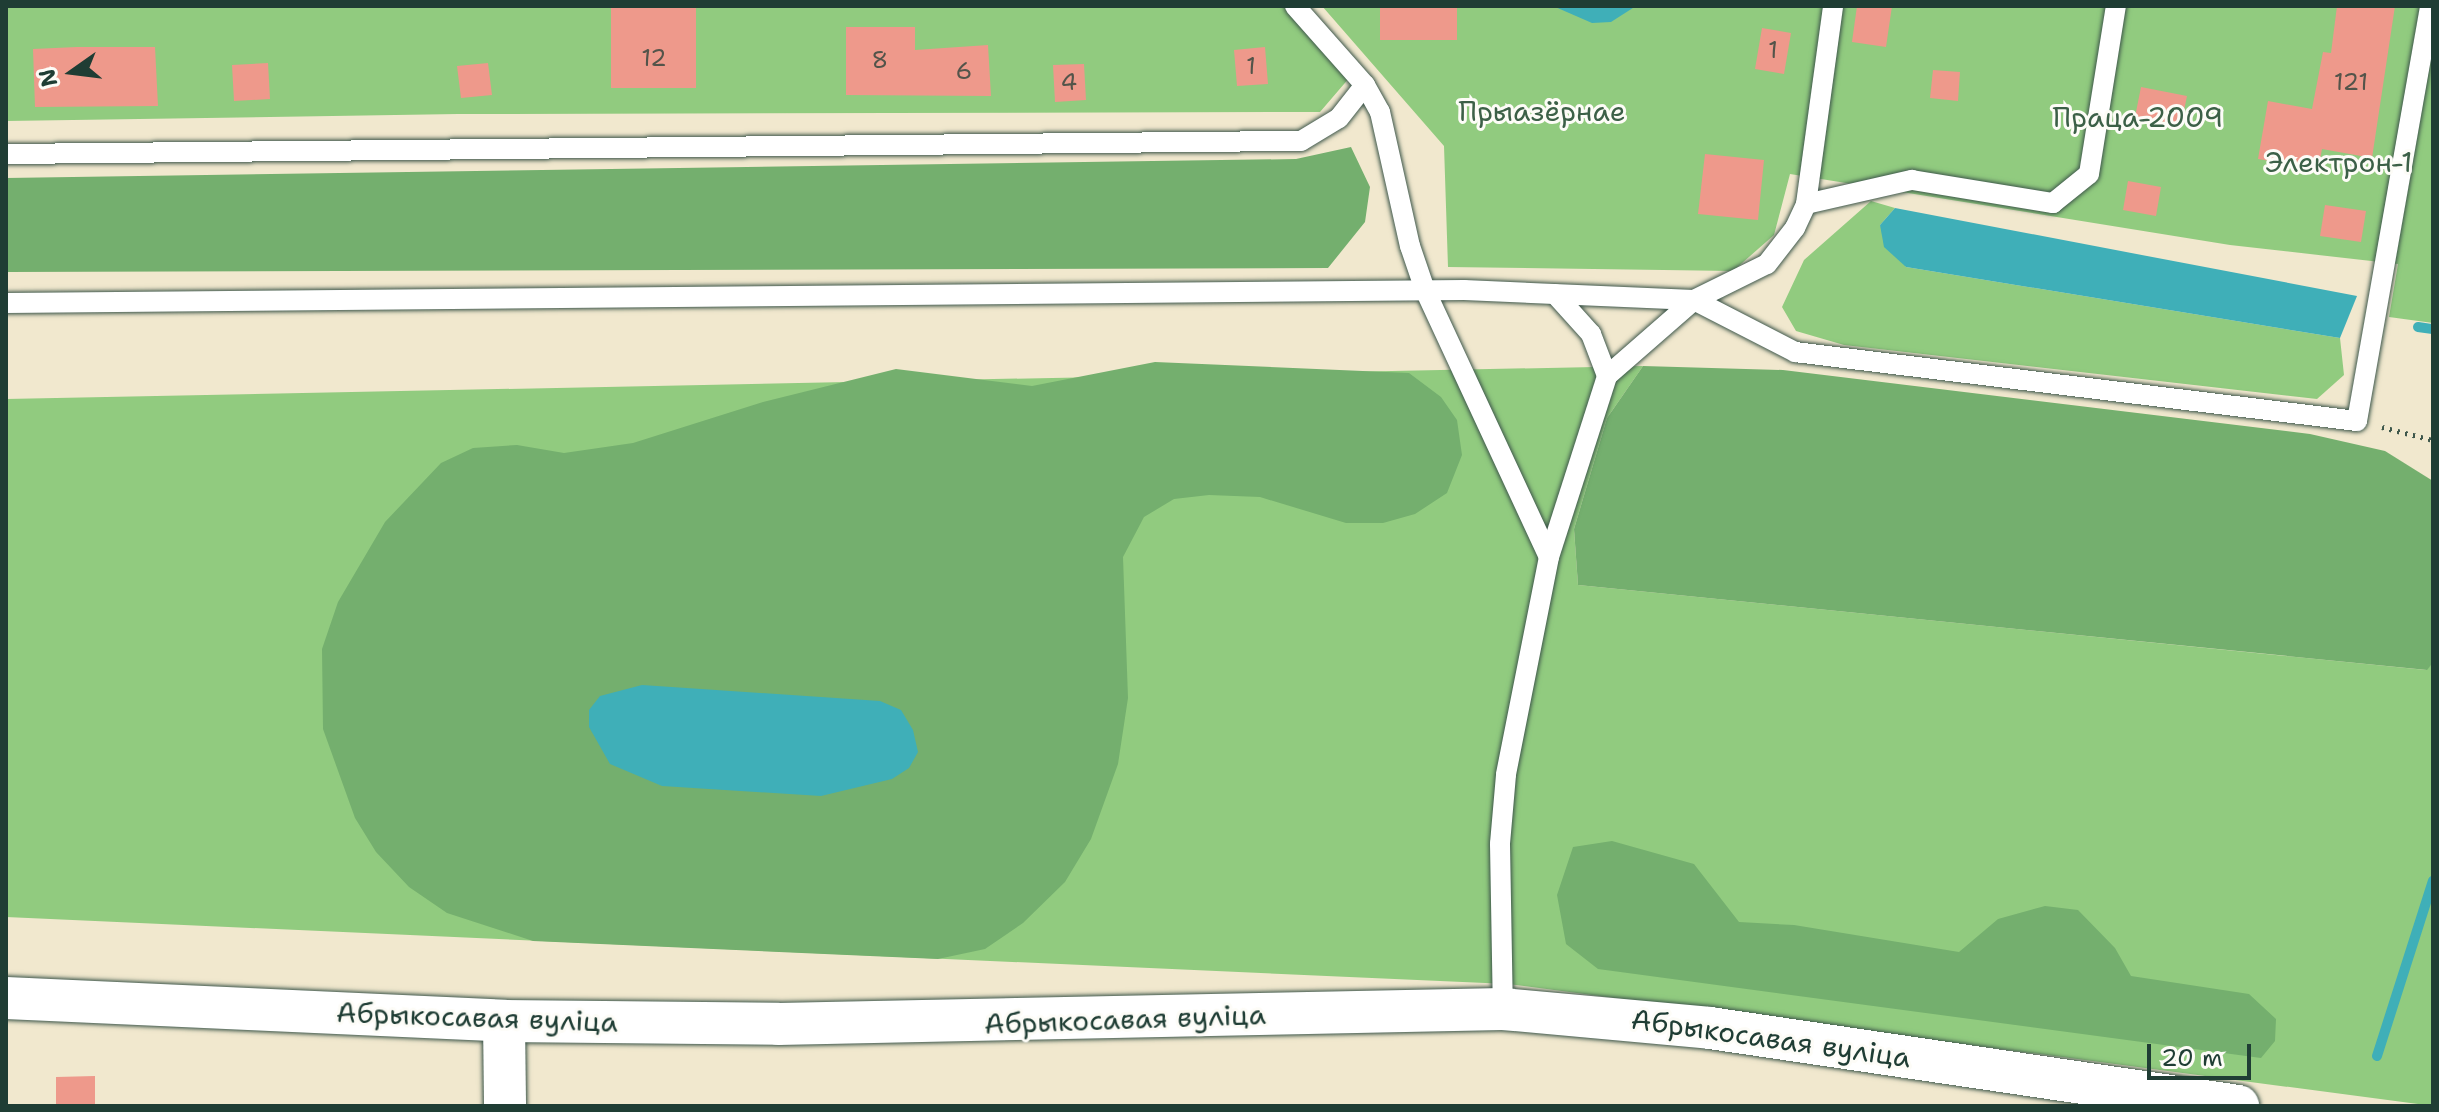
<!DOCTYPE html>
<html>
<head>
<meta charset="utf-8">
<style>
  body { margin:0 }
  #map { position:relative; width:2439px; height:1112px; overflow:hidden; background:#f1e8ce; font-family:"Shantell Sans",sans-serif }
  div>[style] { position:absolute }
  .green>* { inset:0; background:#91cb7f }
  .forest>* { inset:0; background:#74af6e }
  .water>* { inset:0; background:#3fafb8 }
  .stream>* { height:10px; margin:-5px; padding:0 5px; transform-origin:5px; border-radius:5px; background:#3fafb8 }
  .building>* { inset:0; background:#ee998b }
  .path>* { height:5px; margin-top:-2.5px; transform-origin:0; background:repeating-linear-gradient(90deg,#3e574b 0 2px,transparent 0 8px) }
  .roads { filter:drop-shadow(0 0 2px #3e574b) drop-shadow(0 0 2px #3e574b) }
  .service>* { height:20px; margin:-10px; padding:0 10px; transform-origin:10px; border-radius:10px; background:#fff }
  .minor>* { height:42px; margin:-21px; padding:0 21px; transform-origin:21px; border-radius:21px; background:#fff }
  span { translate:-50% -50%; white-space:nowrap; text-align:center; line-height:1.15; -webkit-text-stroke:6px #fdfcf7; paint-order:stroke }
  .number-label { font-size:24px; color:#53544a }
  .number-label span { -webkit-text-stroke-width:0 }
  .park-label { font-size:28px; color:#3c6047 }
  .street-label { font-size:28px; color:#1f3d34 }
  .frame { position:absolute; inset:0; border:8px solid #1f3d34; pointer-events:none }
  .north { position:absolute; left:32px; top:32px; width:80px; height:80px; -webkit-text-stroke:6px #fdfcf7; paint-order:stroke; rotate:256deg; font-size:22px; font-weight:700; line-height:32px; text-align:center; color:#1f3d34 }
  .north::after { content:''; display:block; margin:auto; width:28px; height:36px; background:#1f3d34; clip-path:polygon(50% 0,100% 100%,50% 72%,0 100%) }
  .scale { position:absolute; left:2147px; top:1044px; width:104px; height:36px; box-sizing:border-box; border:4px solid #1f3d34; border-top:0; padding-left:10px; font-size:24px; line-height:28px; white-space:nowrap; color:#1f3d34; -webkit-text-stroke:6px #fdfcf7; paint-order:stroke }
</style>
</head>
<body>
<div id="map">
  <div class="green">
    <i style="clip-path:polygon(6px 6px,1284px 6px,1350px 77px,1320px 112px,458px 114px,6px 121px)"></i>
    <i style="clip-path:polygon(1322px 6px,2433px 6px,2433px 323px,2389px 317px,2398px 264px,2230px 245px,1790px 174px,1774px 235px,1733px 271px,1448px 267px,1444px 146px)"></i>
    <i style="clip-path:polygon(1871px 201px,1895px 208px,1880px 225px,1906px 267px,2340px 338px,2344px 375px,2317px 399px,1844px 345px,1796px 331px,1782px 307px,1804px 260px)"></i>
    <i style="clip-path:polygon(1643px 366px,1607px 418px,1574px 529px,1578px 585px,2426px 670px,2433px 663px,2433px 1106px,1508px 984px,6px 917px,6px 399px)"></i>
  </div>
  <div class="forest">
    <i style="clip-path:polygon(1351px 147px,1370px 187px,1365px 222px,1328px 268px,6px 272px,6px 178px,1296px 159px)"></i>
    <i style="clip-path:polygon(1155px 362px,1409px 373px,1441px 397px,1457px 420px,1462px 455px,1447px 493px,1415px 514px,1383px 523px,1346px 523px,1260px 497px,1209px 495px,1174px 499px,1144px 517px,1123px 557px,1128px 698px,1118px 764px,1091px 839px,1065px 882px,1023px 923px,985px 949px,938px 959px,533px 941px,447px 913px,409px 887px,376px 852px,355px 818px,323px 729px,322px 649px,338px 602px,385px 522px,441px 463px,473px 448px,517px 445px,564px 453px,633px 443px,763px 402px,896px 369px,1032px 386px)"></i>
    <i style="clip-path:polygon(1643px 366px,1783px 370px,2310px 434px,2385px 451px,2433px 481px,2433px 663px,2427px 670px,1578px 585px,1574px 529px,1607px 418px)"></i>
    <i style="clip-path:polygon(1612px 841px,1694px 864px,1739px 922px,1794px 925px,1959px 952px,1998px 919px,2045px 906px,2078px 910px,2115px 948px,2131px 976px,2249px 994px,2276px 1019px,2275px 1041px,2261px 1058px,1598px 969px,1566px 944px,1557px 895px,1573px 847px)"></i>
  </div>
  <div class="water">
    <i style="clip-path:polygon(1553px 6px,1636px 6px,1611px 22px,1592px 23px)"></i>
    <i style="clip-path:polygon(1895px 208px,2357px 296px,2340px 338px,1906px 267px,1884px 247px,1880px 225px)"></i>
    <i style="clip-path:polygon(642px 685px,880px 701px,901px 710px,913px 730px,918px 752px,909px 768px,892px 779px,821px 796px,662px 786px,610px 764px,589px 727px,589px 710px,600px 696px)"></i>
  </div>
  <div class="stream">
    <i style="left:2418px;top:327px;width:15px;rotate:8deg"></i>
    <i style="left:2377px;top:1056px;width:184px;rotate:-72.3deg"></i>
  </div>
  <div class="building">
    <i style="clip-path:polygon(1380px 6px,1457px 6px,1457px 40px,1380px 40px)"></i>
    <i style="clip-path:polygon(1857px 6px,1892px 6px,1886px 47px,1852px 42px)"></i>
    <i style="clip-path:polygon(2337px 6px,2395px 6px,2372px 158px,2322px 149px,2318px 169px,2258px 159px,2268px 101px,2312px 109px,2323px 52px,2331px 53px)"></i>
    <i style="clip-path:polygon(696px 7px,696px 88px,611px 88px,611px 8px)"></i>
    <i style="clip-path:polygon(846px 27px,915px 27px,915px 50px,988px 45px,991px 96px,846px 95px)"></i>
    <i style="clip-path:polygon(1762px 28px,1791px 33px,1784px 74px,1755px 69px)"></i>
    <i style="clip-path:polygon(77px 47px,155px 47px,158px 106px,35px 107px,33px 49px)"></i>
    <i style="clip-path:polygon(1265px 47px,1268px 84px,1237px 86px,1234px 50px)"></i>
    <i style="clip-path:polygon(268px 63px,270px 99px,234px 101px,232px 65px)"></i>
    <i style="clip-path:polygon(488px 63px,492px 95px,461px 98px,457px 66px)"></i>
    <i style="clip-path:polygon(1084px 64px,1086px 100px,1055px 102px,1053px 65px)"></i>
    <i style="clip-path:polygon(1933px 70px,1960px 72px,1958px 101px,1930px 98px)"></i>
    <i style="clip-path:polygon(2141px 87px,2187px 96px,2181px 125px,2135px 117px)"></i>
    <i style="clip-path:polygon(1705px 154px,1764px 160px,1758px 220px,1698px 214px)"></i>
    <i style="clip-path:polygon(2128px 181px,2161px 187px,2156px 216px,2123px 210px)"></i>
    <i style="clip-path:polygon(2325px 205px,2366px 211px,2361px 242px,2320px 236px)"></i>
    <i style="clip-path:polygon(95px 1076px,95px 1106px,56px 1106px,56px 1077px)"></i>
  </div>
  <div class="path">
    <i style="left:2382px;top:427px;width:53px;rotate:14.3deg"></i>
  </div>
  <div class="roads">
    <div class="service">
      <i style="left:1295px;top:6px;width:106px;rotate:48.5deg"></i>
      <i style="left:1365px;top:85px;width:31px;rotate:61deg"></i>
      <i style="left:1380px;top:112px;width:137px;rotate:77.4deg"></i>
      <i style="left:1410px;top:246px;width:46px;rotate:71.2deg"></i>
      <i style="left:1425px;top:290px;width:294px;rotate:65.1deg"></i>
      <i style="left:1549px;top:557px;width:222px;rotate:101.2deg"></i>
      <i style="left:1506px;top:775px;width:69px;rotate:95deg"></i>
      <i style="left:1500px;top:844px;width:165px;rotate:89deg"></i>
      <i style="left:6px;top:154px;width:1295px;rotate:-0.58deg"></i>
      <i style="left:1301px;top:141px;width:44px;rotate:-31.2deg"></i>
      <i style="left:1339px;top:118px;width:42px;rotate:-51.8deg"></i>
      <i style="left:1806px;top:204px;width:109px;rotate:-12.8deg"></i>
      <i style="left:1912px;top:180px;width:143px;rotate:9.3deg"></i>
      <i style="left:2053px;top:203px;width:46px;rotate:-38.9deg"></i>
      <i style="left:2089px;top:174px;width:170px;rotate:-80.9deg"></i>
      <i style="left:1555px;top:294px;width:54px;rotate:48deg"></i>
      <i style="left:1591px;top:334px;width:45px;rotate:69.1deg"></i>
      <i style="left:6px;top:303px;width:1458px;rotate:-0.51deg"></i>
      <i style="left:1464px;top:290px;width:230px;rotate:2.5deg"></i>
      <i style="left:1694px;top:300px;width:81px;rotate:-26.3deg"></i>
      <i style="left:1767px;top:264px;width:46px;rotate:-52.1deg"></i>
      <i style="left:1795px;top:228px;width:26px;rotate:-65deg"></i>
      <i style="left:1806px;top:204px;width:200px;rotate:-82.2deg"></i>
      <i style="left:1549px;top:557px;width:190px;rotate:-72.2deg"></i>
      <i style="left:1607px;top:376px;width:116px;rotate:-41.1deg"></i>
      <i style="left:1694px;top:300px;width:114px;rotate:27.2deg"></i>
      <i style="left:1795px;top:352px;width:566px;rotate:7deg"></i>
      <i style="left:2357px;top:421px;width:421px;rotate:-80deg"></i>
    </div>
    <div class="minor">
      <i style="left:6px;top:998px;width:499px;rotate:2.6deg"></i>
      <i style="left:504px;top:1021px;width:274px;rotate:0.6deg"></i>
      <i style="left:778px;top:1024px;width:725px;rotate:-1.19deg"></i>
      <i style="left:1503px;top:1009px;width:208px;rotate:5.2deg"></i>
      <i style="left:1710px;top:1028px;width:534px;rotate:8.4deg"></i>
      <i style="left:504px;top:1021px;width:85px;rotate:89.3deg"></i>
    </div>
  </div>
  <div class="number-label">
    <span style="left:1773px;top:51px">1</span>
    <span style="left:654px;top:59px">12</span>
    <span style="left:880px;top:61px">8</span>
    <span style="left:1251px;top:67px">1</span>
    <span style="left:964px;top:72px">6</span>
    <span style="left:1069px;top:83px">4</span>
    <span style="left:2351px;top:83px">121</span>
  </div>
  <div class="park-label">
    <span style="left:1542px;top:111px">Прыазёрнае</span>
    <span style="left:2138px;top:117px">Праца-2009</span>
    <span style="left:2339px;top:162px">Электрон-1</span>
  </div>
  <div class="street-label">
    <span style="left:477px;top:1017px;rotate:2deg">Абрыкосавая вуліца</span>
    <span style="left:1125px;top:1019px;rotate:-2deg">Абрыкосавая вуліца</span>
    <span style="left:1771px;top:1038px;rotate:8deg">Абрыкосавая вуліца</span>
  </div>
  <div class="frame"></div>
  <div class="north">N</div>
  <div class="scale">20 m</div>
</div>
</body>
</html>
